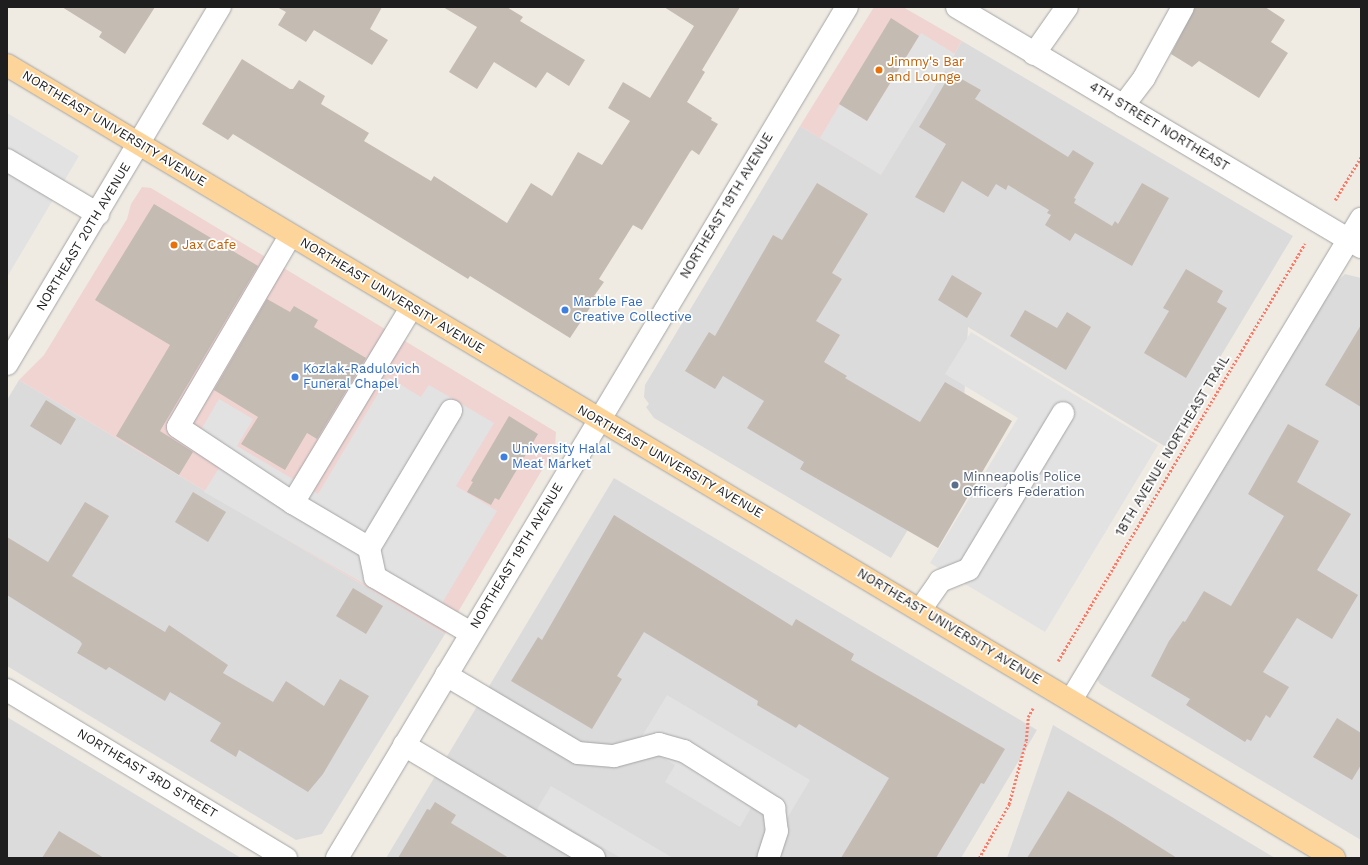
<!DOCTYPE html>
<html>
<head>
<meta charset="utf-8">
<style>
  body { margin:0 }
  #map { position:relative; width:1368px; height:865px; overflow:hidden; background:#efebe3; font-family:"Work Sans",sans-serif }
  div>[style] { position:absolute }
  .residential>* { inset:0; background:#dcdbdb }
  .commercial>* { inset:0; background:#f0d4d2 }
  .parking>* { inset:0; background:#e2e2e2 }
  .building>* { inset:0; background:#c4bbb3 }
  .path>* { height:2.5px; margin-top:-1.25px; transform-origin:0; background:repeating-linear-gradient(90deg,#fc7a67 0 2px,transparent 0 4px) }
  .roads { filter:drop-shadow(0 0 1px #a5a5a5) drop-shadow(0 0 1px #a5a5a5) }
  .minor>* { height:22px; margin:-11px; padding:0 11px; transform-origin:11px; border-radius:11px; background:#fff }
  .major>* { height:22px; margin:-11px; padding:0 11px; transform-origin:11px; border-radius:11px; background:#fdd49a }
  .dots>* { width:11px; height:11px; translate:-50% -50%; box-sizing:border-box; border:2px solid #fff; border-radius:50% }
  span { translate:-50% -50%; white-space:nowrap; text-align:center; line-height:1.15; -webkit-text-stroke:3.5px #fff; paint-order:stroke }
  .food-label { font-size:13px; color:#c56008 }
  .left { translate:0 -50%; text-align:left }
  .street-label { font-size:13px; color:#1e1e1e }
  .shop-label { font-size:13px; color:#366cbe }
  .service-label { font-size:13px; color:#4e5e75 }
  .frame { position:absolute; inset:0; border:8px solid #1e1e1e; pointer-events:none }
</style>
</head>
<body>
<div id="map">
  <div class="residential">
    <i style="clip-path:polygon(962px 41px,1293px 236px,1166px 447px,968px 327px,962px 439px,891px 558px,654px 418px,646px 407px,649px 404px,644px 397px,645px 385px,800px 126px,881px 174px)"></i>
    <i style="clip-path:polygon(1345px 274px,1361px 278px,1361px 840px,1100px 684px,1097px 679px,1334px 285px)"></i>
    <i style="clip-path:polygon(19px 380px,445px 634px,322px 834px,296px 840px,7px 666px,7px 400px)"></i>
    <i style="clip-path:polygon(614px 478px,1037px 730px,961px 858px,386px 858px)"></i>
    <i style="clip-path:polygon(7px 717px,241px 858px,7px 858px)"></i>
    <i style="clip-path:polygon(1053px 725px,1275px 858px,1007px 858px)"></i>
  </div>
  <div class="commercial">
    <i style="clip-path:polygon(874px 7px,903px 7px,962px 41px,881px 175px,800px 126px)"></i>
    <i style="clip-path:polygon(142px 187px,151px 188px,556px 432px,555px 448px,445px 634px,19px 380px,44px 355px,127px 219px,131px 204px)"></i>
  </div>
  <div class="parking">
    <i style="clip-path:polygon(921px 33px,955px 54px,881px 175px,820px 138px,840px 104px,867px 121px)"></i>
    <i style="clip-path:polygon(7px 113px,79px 156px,7px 277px)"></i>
    <i style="clip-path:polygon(971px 332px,1158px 445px,1045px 632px,930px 563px,1018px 418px,945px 374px)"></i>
    <i style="clip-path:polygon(388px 377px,421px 397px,429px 385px,494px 423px,456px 486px,497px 511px,441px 605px,389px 598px,204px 492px,221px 465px,191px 447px,219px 399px,253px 419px,237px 446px,318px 494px)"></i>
    <i style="clip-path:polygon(667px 695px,810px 780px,783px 825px,752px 806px,740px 827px,665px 782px,675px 765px,638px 743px)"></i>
    <i style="clip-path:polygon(551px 786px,673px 858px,621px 858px,537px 809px)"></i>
  </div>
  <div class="building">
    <i style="clip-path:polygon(62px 7px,155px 7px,125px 54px,99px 37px,102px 32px)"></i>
    <i style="clip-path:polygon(277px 7px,382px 7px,370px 29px,388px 40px,372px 65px,314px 30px,306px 42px,278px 25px,286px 12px)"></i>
    <i style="clip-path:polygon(443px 7px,507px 7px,523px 17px,520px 21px,585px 60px,569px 86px,547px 72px,536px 88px,494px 62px,477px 89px,449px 72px,477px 27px)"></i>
    <i style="clip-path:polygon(664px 7px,740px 7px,702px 70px,705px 72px,687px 102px,712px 118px,711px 120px,718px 124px,699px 155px,692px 150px,690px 152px,642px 230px,633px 225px,599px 279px,604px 282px,594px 296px,597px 297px,570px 338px,470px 276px,468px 279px,233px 134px,228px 140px,202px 124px,242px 59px,290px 89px,293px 89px,299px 80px,325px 96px,321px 104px,369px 133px,364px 141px,431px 181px,434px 176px,507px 223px,531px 183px,552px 196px,578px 152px,602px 165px,630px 121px,608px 108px,623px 82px,650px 98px,694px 26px)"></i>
    <i style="clip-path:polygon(1195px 7px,1265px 7px,1285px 20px,1271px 42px,1288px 53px,1259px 98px,1199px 61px,1192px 67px,1171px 54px)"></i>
    <i style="clip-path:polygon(891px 18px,919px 36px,867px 121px,839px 104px)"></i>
    <i style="clip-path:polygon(951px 73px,981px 90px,975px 99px,1068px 157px,1073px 150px,1094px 163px,1074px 198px,1076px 199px,1074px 203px,1112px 226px,1115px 221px,1118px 224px,1142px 183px,1169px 198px,1132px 266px,1075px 233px,1070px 241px,1045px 225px,1051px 215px,1047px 213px,1049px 210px,1008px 185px,1006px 190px,996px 184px,988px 197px,962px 181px,944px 213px,915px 197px,946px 144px,919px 127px)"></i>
    <i style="clip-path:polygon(817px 183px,868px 214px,832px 273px,842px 279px,816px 321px,840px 335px,824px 362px,847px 376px,845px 378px,920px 422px,945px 382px,1012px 421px,938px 548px,800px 469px,804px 462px,747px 428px,764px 401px,723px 376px,715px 389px,685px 371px,709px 332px,715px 336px,773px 235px,782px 240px)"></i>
    <i style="clip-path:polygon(154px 204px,258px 266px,160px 431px,193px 452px,179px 475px,116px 436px,170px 345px,95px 300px)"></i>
    <i style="clip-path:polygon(1186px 269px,1223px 291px,1217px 302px,1227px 308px,1186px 378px,1144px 353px,1169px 311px,1163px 308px)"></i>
    <i style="clip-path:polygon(952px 275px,982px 293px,967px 318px,938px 300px)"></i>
    <i style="clip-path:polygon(267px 299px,290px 312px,294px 306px,318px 320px,314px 327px,366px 358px,317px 439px,307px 433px,285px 470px,241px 444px,258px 417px,214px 390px)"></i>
    <i style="clip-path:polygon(1025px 310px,1057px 328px,1067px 312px,1091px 327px,1066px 370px,1010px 336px)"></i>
    <i style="clip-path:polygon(1361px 325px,1361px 407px,1325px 385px)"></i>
    <i style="clip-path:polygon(46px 400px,76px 419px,61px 445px,30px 426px)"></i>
    <i style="clip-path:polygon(509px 416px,538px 434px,499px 500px,495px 498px,491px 505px,467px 492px,473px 482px,471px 481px)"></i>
    <i style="clip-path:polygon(1288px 424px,1319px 441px,1297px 482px,1351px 514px,1317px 570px,1358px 595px,1332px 639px,1297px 618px,1263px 672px,1289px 687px,1270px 718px,1266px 715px,1251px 741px,1247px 739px,1245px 742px,1186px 705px,1190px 699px,1151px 676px,1169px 641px,1183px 621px,1185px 622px,1204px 591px,1231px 606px,1284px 516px,1248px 494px)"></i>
    <i style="clip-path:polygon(193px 492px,226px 512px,208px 542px,175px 522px)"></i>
    <i style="clip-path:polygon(85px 502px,109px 516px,72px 576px,165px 632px,169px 625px,228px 665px,223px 673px,273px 702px,286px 681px,324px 706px,340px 679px,369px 696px,323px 774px,308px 792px,239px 750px,236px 757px,210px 741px,221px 723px,170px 692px,165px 701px,109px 667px,106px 670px,77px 653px,82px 644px,80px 641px,7px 595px,7px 537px,48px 562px)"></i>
    <i style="clip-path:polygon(614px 515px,792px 626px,796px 619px,854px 654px,851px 660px,1005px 749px,984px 784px,981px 783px,936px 858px,841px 858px,889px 778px,799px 724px,796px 728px,757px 705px,758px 701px,644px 632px,617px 676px,622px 679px,592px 729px,511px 681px,538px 637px,542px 640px)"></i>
    <i style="clip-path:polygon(353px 588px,383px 606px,366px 634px,336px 616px)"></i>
    <i style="clip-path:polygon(1337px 718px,1361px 733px,1361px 765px,1352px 780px,1313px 757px)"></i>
    <i style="clip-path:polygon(1068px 791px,1112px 817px,1177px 858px,1027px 858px)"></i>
    <i style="clip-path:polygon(435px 802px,456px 815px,451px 823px,509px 858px,398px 858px,427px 809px,430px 810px)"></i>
    <i style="clip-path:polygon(59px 831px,104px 858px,42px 858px)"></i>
  </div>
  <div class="path">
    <i style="left:1335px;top:200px;width:50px;rotate:-58.8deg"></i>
    <i style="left:1058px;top:661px;width:485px;rotate:-59.4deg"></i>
    <i style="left:979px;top:858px;width:62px;rotate:-60.9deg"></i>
    <i style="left:1009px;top:804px;width:65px;rotate:-74.9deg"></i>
    <i style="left:1026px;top:741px;width:24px;rotate:-85deg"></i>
    <i style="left:1028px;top:717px;width:10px;rotate:-61deg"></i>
  </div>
  <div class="roads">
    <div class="minor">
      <i style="left:957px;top:7px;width:470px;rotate:30.7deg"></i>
      <i style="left:1034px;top:54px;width:57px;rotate:-54.9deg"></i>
      <i style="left:1123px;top:106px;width:35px;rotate:-53deg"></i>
      <i style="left:1144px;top:78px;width:81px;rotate:-61.2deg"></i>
      <i style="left:7px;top:160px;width:106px;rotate:30.7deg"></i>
      <i style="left:290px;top:236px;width:221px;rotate:120.4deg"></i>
      <i style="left:178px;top:427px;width:138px;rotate:33.5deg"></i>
      <i style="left:411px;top:308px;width:228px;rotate:121.2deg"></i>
      <i style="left:293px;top:503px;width:88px;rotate:30.6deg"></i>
      <i style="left:369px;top:548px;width:160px;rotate:-59.1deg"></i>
      <i style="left:7px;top:364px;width:416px;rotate:-59.2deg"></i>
      <i style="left:369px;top:548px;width:30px;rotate:78deg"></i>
      <i style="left:375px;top:577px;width:111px;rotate:30.3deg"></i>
      <i style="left:920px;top:610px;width:35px;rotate:-55deg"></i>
      <i style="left:940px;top:581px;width:31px;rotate:-22deg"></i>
      <i style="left:969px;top:569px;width:182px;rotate:-58.9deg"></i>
      <i style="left:446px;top:675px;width:153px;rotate:30.6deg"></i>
      <i style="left:578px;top:753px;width:36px;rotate:5deg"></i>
      <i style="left:614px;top:756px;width:47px;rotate:-14.9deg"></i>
      <i style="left:659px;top:744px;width:26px;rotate:16deg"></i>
      <i style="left:684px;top:751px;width:107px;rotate:32.3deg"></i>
      <i style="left:774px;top:808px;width:23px;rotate:83deg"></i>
      <i style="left:777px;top:831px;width:28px;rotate:108deg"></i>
      <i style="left:7px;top:690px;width:326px;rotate:31.1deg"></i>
      <i style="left:1071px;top:700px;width:562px;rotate:-58.91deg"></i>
      <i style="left:404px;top:745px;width:221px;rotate:30.7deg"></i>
      <i style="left:337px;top:858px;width:992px;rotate:-59.07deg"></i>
    </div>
    <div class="major">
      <i style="left:7px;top:65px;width:1546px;rotate:30.86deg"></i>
    </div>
  </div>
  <div class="dots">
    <i style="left:879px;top:70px;background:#e8710a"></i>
    <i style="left:174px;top:245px;background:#e8710a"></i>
    <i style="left:565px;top:310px;background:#3f7fe0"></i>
    <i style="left:295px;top:377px;background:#3f7fe0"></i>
    <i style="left:504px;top:457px;background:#3f7fe0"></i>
    <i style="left:955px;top:485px;background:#5c6f8a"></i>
  </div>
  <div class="food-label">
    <span class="left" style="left:887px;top:70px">Jimmy's Bar<br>and Lounge</span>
    <span class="left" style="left:182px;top:245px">Jax Cafe</span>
  </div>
  <div class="street-label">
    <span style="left:1159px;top:127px;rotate:31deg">4TH STREET NORTHEAST</span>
    <span style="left:114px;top:129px;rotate:31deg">NORTHEAST UNIVERSITY AVENUE</span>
    <span style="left:727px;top:206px;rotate:-59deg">NORTHEAST 19TH AVENUE</span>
    <span style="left:84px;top:237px;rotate:-59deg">NORTHEAST 20TH AVENUE</span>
    <span style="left:392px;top:296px;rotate:31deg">NORTHEAST UNIVERSITY AVENUE</span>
    <span style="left:1173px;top:446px;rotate:-59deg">18TH AVENUE NORTHEAST TRAIL</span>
    <span style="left:670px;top:462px;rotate:30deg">NORTHEAST UNIVERSITY AVENUE</span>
    <span style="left:517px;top:556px;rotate:-59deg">NORTHEAST 19TH AVENUE</span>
    <span style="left:949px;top:627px;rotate:31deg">NORTHEAST UNIVERSITY AVENUE</span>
    <span style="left:147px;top:774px;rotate:31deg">NORTHEAST 3RD STREET</span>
  </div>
  <div class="shop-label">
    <span class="left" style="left:573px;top:310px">Marble Fae<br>Creative Collective</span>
    <span class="left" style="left:303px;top:377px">Kozlak-Radulovich<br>Funeral Chapel</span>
    <span class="left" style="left:512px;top:457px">University Halal<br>Meat Market</span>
  </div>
  <div class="service-label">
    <span class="left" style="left:963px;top:485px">Minneapolis Police<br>Officers Federation</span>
  </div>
  <div class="frame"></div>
</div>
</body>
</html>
